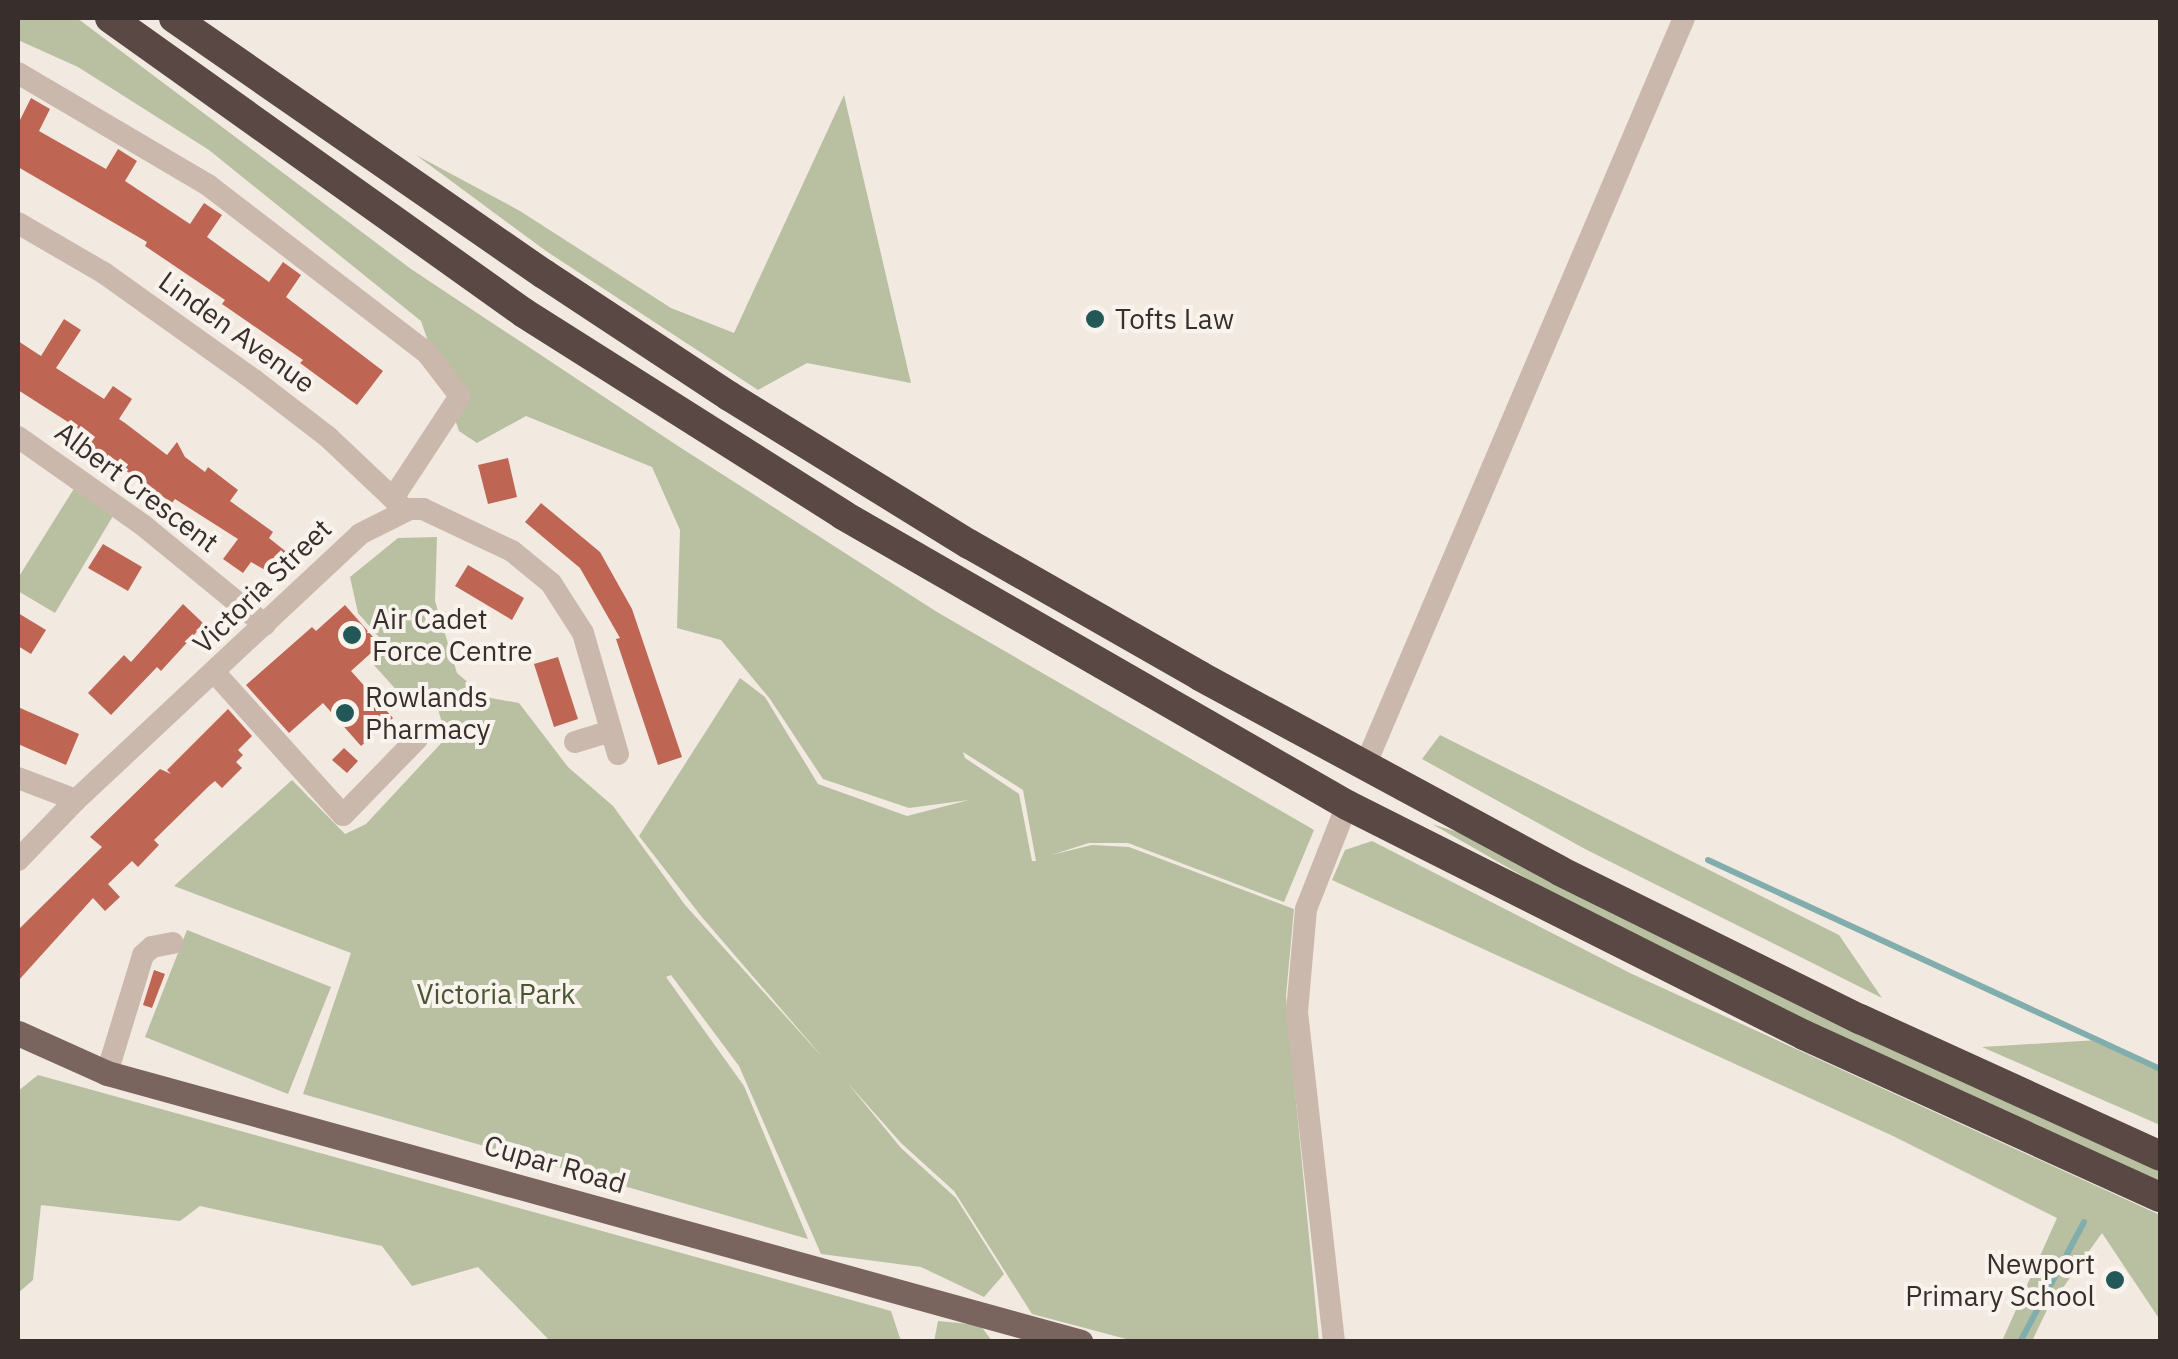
<!DOCTYPE html>
<html>
<head>
<meta charset="utf-8">
<style>
  body { margin:0 }
  #map { position:relative; width:2178px; height:1359px; overflow:hidden; background:#f2e9e1; font-family:"IBM Plex Sans",sans-serif }
  div>[style] { position:absolute }
  .green>* { inset:0; background:#b8c0a1 }
  .stream>* { height:6px; margin:-3px; padding:0 3px; transform-origin:3px; border-radius:3px; background:#81adac }
  .building>* { inset:0; background:#be6653 }
  .minor>* { height:22px; margin:-11px; padding:0 11px; transform-origin:11px; border-radius:11px; background:#cab8ad }
  .major>* { height:25px; margin:-12.5px; padding:0 12.5px; transform-origin:12.5px; border-radius:12.5px; background:#79655d }
  .highway>* { height:30px; margin:-15px; padding:0 15px; transform-origin:15px; border-radius:15px; background:#594843 }
  .dots>* { width:28px; height:28px; translate:-50% -50%; box-sizing:border-box; border:5px solid #f9f3ed; border-radius:50% }
  span { translate:-50% -50%; white-space:nowrap; text-align:center; line-height:1.15; -webkit-text-stroke:8px #f9f3ed; paint-order:stroke }
  .poi-label { font-size:28px; color:#382e2b }
  .left { translate:0 -50%; text-align:left }
  .right { translate:-100% -50%; text-align:right }
  .street-label { font-size:28px; color:#382e2b }
  .park-label { font-size:28px; color:#4a5531 }
  .frame { position:absolute; inset:0; border:20px solid #382e2b; pointer-events:none }
</style>
</head>
<body>
<div id="map">
  <div class="green">
    <i style="clip-path:polygon(evenodd,18px 18px,77px 18px,411px 269px,678px 446px,937px 612px,1314px 830px,1284px 902px,1128px 843px,1089px 843px,1051px 855px,1092px 845px,1129px 847px,1294px 909px,1286px 996px,1319px 1341px,1134px 1341px,1032px 1314px,954px 1191px,901px 1143px,846px 1081px,901px 1148px,956px 1198px,1004px 1274px,984px 1297px,921px 1267px,821px 1254px,739px 1066px,671px 975px,666px 977px,744px 1086px,808px 1239px,303px 1094px,351px 953px,174px 886px,292px 780px,345px 834px,366px 824px,446px 738px,437px 705px,400px 694px,373px 664px,386px 645px,358px 613px,350px 577px,398px 538px,437px 537px,435px 601px,457px 673px,485px 697px,519px 703px,568px 767px,613px 806px,685px 905px,825px 1060px,701px 916px,639px 836px,740px 678px,765px 697px,818px 784px,907px 816px,969px 800px,909px 808px,823px 779px,770px 699px,721px 640px,677px 628px,680px 530px,652px 467px,526px 416px,477px 443px,459px 431px,421px 321px,209px 150px,78px 67px,18px 40px,18px 18px,963px 752px,1023px 790px,1036px 861px,1032px 861px,1019px 794px,965px 758px,963px 752px)"></i>
    <i style="clip-path:polygon(844px 95px,911px 383px,807px 363px,758px 390px,546px 251px,416px 155px,520px 211px,671px 308px,734px 333px)"></i>
    <i style="clip-path:polygon(75px 487px,113px 516px,55px 613px,18px 591px,18px 578px)"></i>
    <i style="clip-path:polygon(1440px 735px,1839px 935px,1882px 998px,1585px 849px,1422px 759px)"></i>
    <i style="clip-path:polygon(1432px 824px,1467px 835px,2160px 1167px,2160px 1183px,1893px 1063px,1571px 904px)"></i>
    <i style="clip-path:polygon(1372px 841px,1632px 974px,2160px 1215px,2160px 1320px,2102px 1233px,2047px 1310px,2032px 1341px,2002px 1341px,2057px 1218px,1893px 1136px,1332px 880px,1345px 850px)"></i>
    <i style="clip-path:polygon(187px 930px,331px 987px,288px 1094px,145px 1037px)"></i>
    <i style="clip-path:polygon(2098px 1040px,2160px 1067px,2160px 1125px,1982px 1047px)"></i>
    <i style="clip-path:polygon(38px 1075px,891px 1311px,901px 1341px,550px 1341px,478px 1267px,412px 1286px,382px 1246px,200px 1206px,180px 1221px,41px 1205px,33px 1280px,18px 1293px,18px 1091px)"></i>
    <i style="clip-path:polygon(938px 1321px,980px 1325px,992px 1341px,934px 1342px)"></i>
  </div>
  <div class="stream">
    <i style="left:1708px;top:860px;width:498px;rotate:24.8deg"></i>
    <i style="left:2020px;top:1342px;width:136px;rotate:-61.9deg"></i>
  </div>
  <div class="building">
    <i style="clip-path:polygon(31px 98px,50px 109px,39px 131px,106px 169px,118px 149px,137px 161px,125px 181px,190px 224px,204px 203px,222px 215px,207px 237px,269px 282px,283px 262px,301px 275px,286px 297px,383px 371px,357px 405px,300px 363px,303px 360px,222px 304px,225px 300px,145px 246px,147px 242px,18px 167px,18px 124px)"></i>
    <i style="clip-path:polygon(64px 319px,81px 330px,56px 368px,104px 399px,113px 386px,132px 399px,119px 419px,125px 423px,167px 455px,177px 442px,185px 457px,205px 472px,208px 467px,238px 490px,230px 501px,273px 532px,269px 538px,289px 554px,274px 575px,251px 562px,243px 573px,223px 559px,238px 539px,175px 499px,172px 503px,78px 437px,82px 431px,18px 390px,18px 341px,41px 356px)"></i>
    <i style="clip-path:polygon(508px 458px,517px 497px,488px 504px,478px 465px)"></i>
    <i style="clip-path:polygon(541px 503px,600px 552px,632px 609px,682px 757px,658px 765px,616px 639px,620px 638px,580px 568px,525px 522px)"></i>
    <i style="clip-path:polygon(103px 544px,142px 567px,128px 591px,88px 568px)"></i>
    <i style="clip-path:polygon(468px 565px,524px 598px,512px 620px,455px 586px)"></i>
    <i style="clip-path:polygon(183px 604px,204px 624px,161px 671px,157px 667px,111px 715px,88px 693px,124px 655px,131px 662px)"></i>
    <i style="clip-path:polygon(345px 605px,380px 645px,351px 671px,393px 718px,361px 746px,323px 703px,289px 733px,246px 685px,312px 627px,316px 631px)"></i>
    <i style="clip-path:polygon(18px 613px,46px 630px,31px 654px,18px 646px)"></i>
    <i style="clip-path:polygon(558px 657px,578px 719px,554px 727px,534px 664px)"></i>
    <i style="clip-path:polygon(18px 707px,79px 734px,66px 765px,18px 744px)"></i>
    <i style="clip-path:polygon(228px 709px,252px 736px,238px 750px,243px 755px,236px 762px,242px 768px,222px 788px,215px 781px,209px 786px,154px 840px,159px 845px,138px 867px,132px 861px,108px 884px,120px 897px,105px 911px,93px 898px,18px 981px,18px 930px,102px 847px,90px 837px,160px 769px,171px 774px,167px 770px)"></i>
    <i style="clip-path:polygon(344px 748px,358px 761px,347px 773px,332px 760px)"></i>
    <i style="clip-path:polygon(154px 970px,165px 974px,152px 1008px,143px 1005px)"></i>
  </div>
  <div class="minor">
    <i style="left:18px;top:73px;width:221px;rotate:30.5deg"></i>
    <i style="left:208px;top:185px;width:276px;rotate:37.5deg"></i>
    <i style="left:427px;top:353px;width:54px;rotate:52.5deg"></i>
    <i style="left:460px;top:396px;width:122px;rotate:123.3deg"></i>
    <i style="left:18px;top:223px;width:99px;rotate:30.2deg"></i>
    <i style="left:104px;top:273px;width:184px;rotate:35.5deg"></i>
    <i style="left:254px;top:380px;width:93px;rotate:37.6deg"></i>
    <i style="left:328px;top:437px;width:103px;rotate:43.4deg"></i>
    <i style="left:18px;top:437px;width:154px;rotate:35.2deg"></i>
    <i style="left:144px;top:526px;width:156px;rotate:39.3deg"></i>
    <i style="left:215px;top:673px;width:191px;rotate:48deg"></i>
    <i style="left:343px;top:815px;width:107px;rotate:-45.8deg"></i>
    <i style="left:575px;top:742px;width:37px;rotate:-17deg"></i>
    <i style="left:1364px;top:768px;width:815px;rotate:-66.89deg"></i>
    <i style="left:18px;top:778px;width:62px;rotate:20.8deg"></i>
    <i style="left:18px;top:860px;width:83px;rotate:-46deg"></i>
    <i style="left:76px;top:800px;width:389px;rotate:-43.1deg"></i>
    <i style="left:360px;top:534px;width:56px;rotate:-26.6deg"></i>
    <i style="left:410px;top:509px;width:13px"></i>
    <i style="left:423px;top:509px;width:98px;rotate:25.3deg"></i>
    <i style="left:512px;top:551px;width:50px;rotate:39.4deg"></i>
    <i style="left:551px;top:583px;width:59px;rotate:57.4deg"></i>
    <i style="left:583px;top:633px;width:126px;rotate:73.9deg"></i>
    <i style="left:107px;top:1073px;width:123px;rotate:-73deg"></i>
    <i style="left:143px;top:955px;width:12px;rotate:-42deg"></i>
    <i style="left:152px;top:947px;width:21px;rotate:-11deg"></i>
    <i style="left:1334px;top:1342px;width:332px;rotate:-96.4deg"></i>
    <i style="left:1297px;top:1012px;width:103px;rotate:-85deg"></i>
    <i style="left:1306px;top:909px;width:112px;rotate:-68.5deg"></i>
  </div>
  <div class="major">
    <i style="left:18px;top:1033px;width:98px;rotate:24.2deg"></i>
    <i style="left:107px;top:1073px;width:1010px;rotate:15.44deg"></i>
  </div>
  <div class="highway">
    <i style="left:110px;top:18px;width:508px;rotate:35.47deg"></i>
    <i style="left:524px;top:313px;width:378px;rotate:32.3deg"></i>
    <i style="left:843px;top:515px;width:581px;rotate:29.92deg"></i>
    <i style="left:1347px;top:805px;width:512px;rotate:26.72deg"></i>
    <i style="left:1804px;top:1035px;width:391px;rotate:24.5deg"></i>
    <i style="left:174px;top:18px;width:450px;rotate:34.7deg"></i>
    <i style="left:544px;top:274px;width:222px;rotate:33.4deg"></i>
    <i style="left:729px;top:396px;width:282px;rotate:31.7deg"></i>
    <i style="left:969px;top:544px;width:266px;rotate:29.7deg"></i>
    <i style="left:1200px;top:676px;width:409px;rotate:28.4deg"></i>
    <i style="left:1560px;top:871px;width:335px;rotate:26.3deg"></i>
    <i style="left:1860px;top:1019px;width:330px;rotate:24.5deg"></i>
  </div>
  <div class="dots">
    <i style="left:1095px;top:319px;background:#235858"></i>
    <i style="left:352px;top:635px;background:#235858"></i>
    <i style="left:345px;top:713px;background:#235858"></i>
    <i style="left:2115px;top:1280px;background:#235858"></i>
  </div>
  <div class="poi-label">
    <span class="left" style="left:1115px;top:319px">Tofts Law</span>
    <span class="left" style="left:372px;top:635px">Air Cadet<br>Force Centre</span>
    <span class="left" style="left:365px;top:713px">Rowlands<br>Pharmacy</span>
    <span class="right" style="left:2095px;top:1280px">Newport<br>Primary School</span>
  </div>
  <div class="street-label">
    <span style="left:237px;top:332px;rotate:36deg">Linden Avenue</span>
    <span style="left:137px;top:487px;rotate:37deg">Albert Crescent</span>
    <span style="left:262px;top:586px;rotate:-44deg">Victoria Street</span>
    <span style="left:555px;top:1164px;rotate:16deg">Cupar Road</span>
  </div>
  <div class="park-label">
    <span style="left:496px;top:994px">Victoria Park</span>
  </div>
  <div class="frame"></div>
</div>
</body>
</html>
